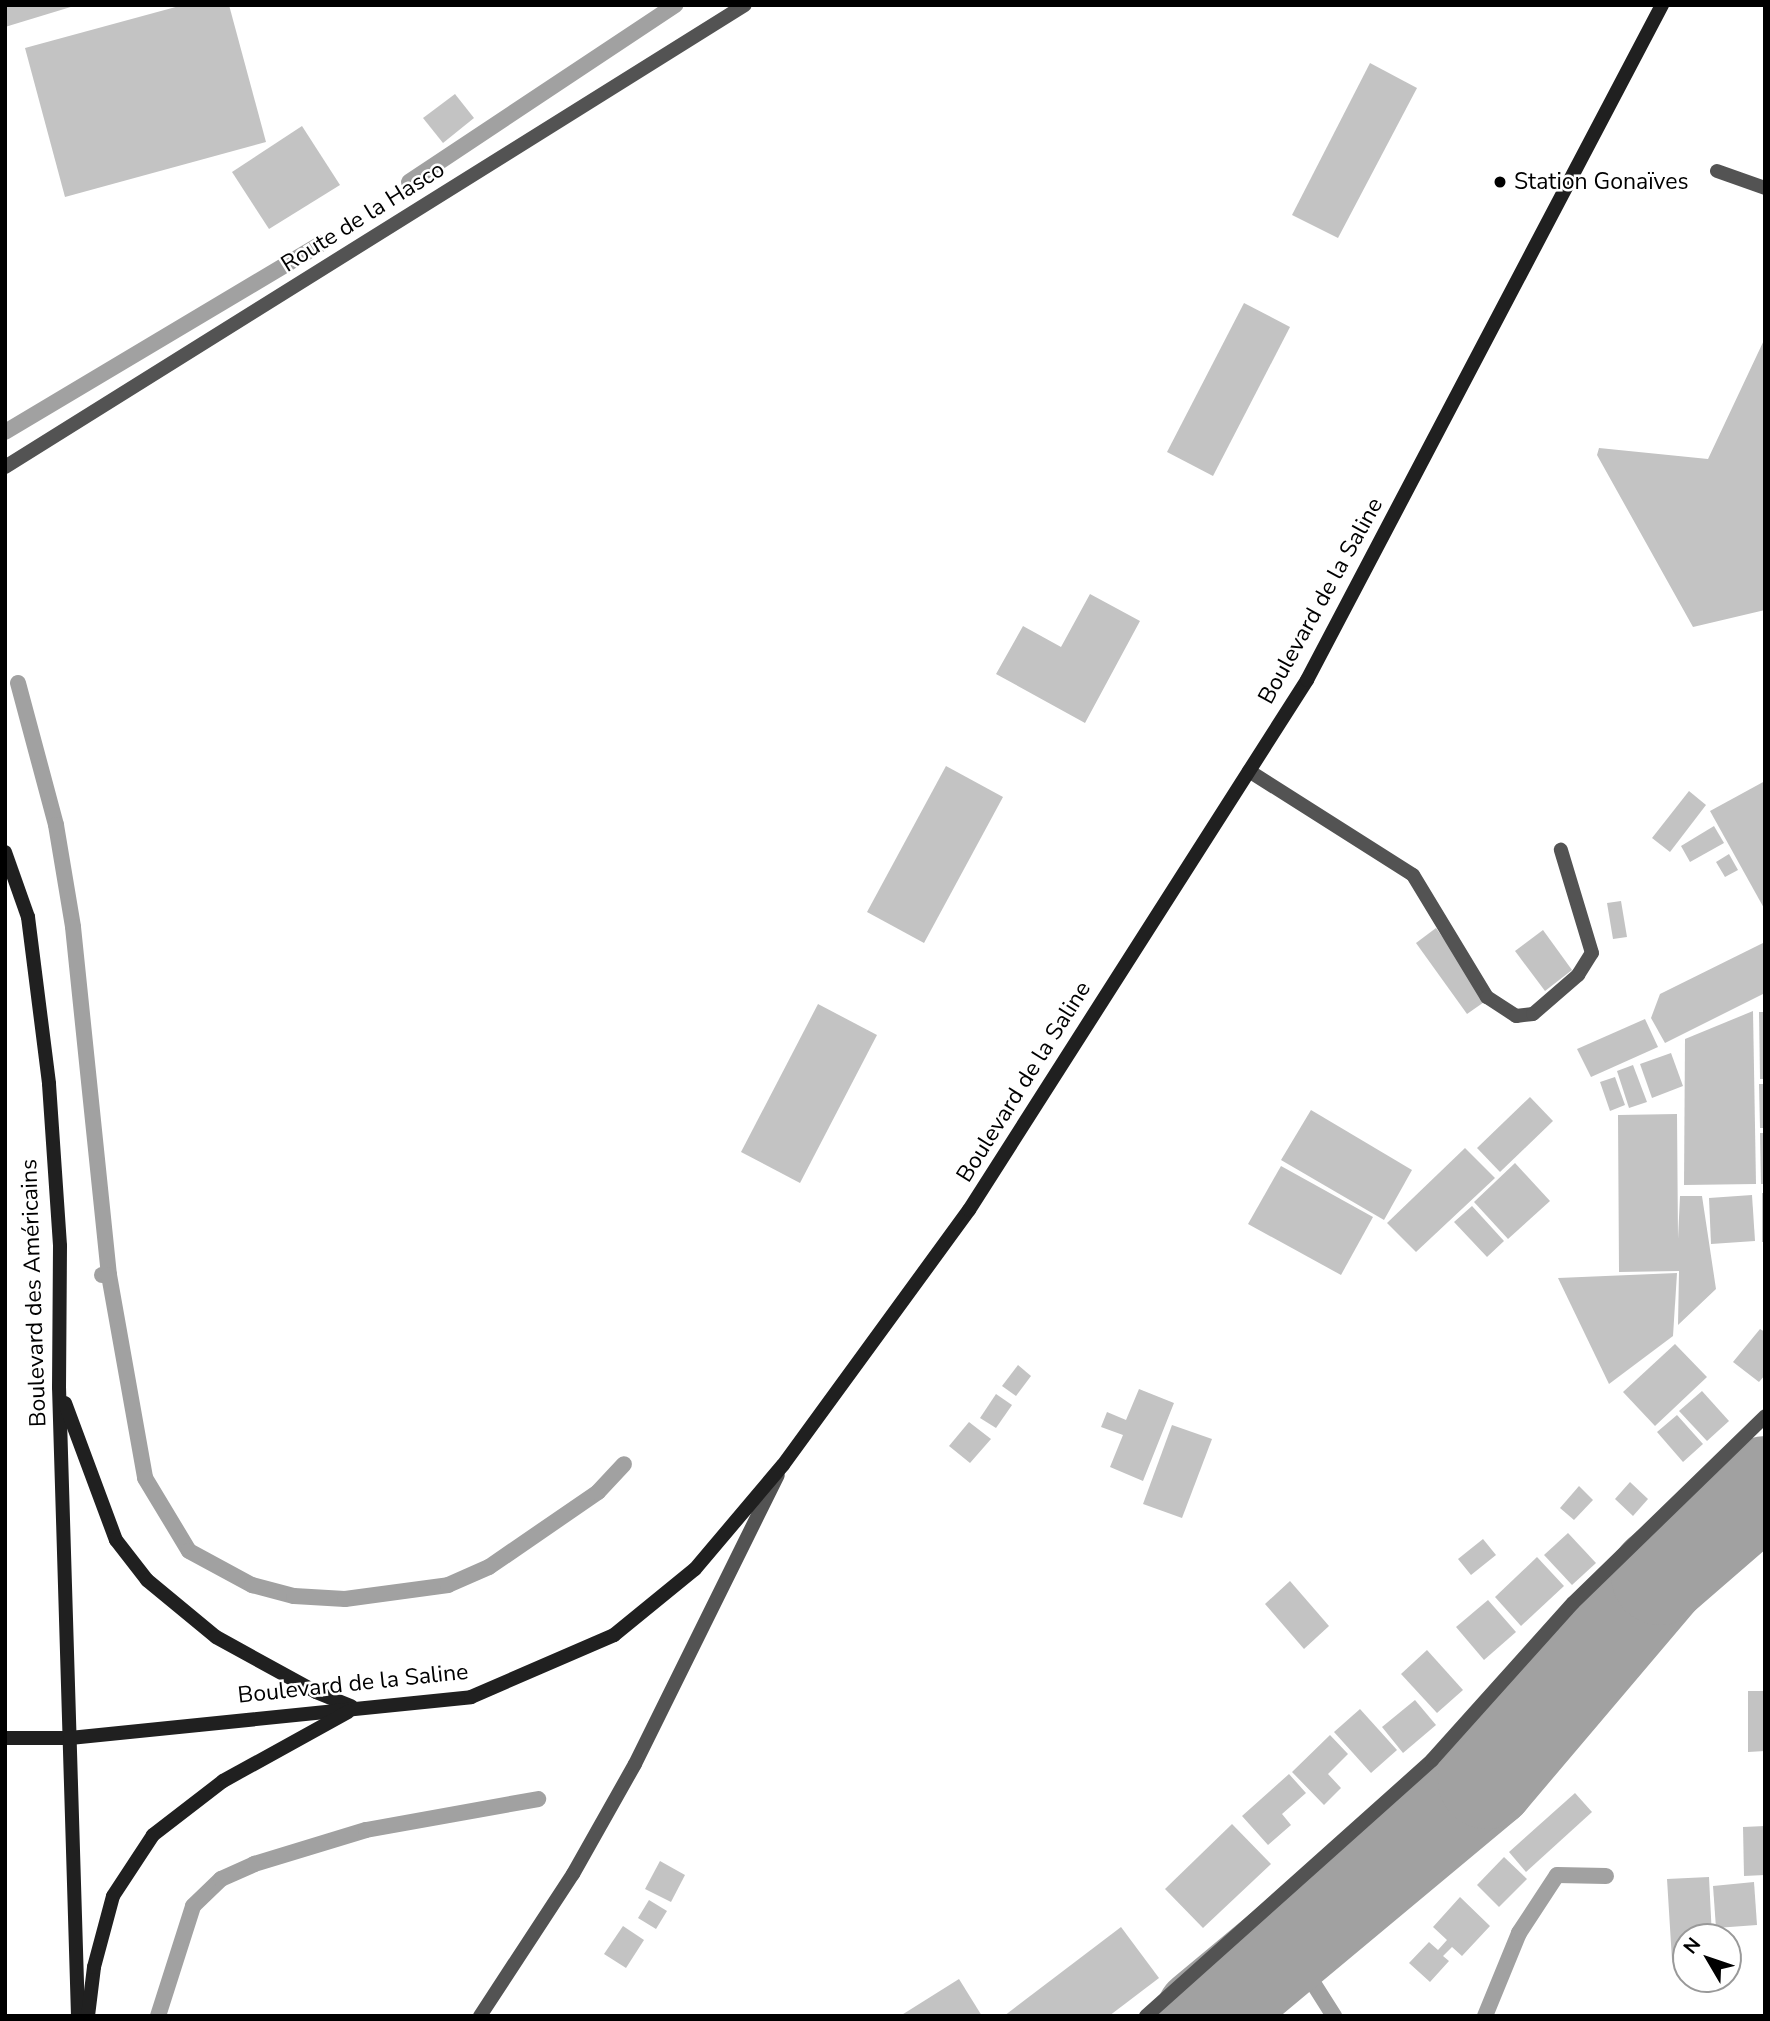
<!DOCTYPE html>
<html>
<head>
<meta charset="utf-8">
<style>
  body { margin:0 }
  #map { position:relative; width:1770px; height:2021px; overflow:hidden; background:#fff; font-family:"Nunito Sans",sans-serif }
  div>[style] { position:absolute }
  .stream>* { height:16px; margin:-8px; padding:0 8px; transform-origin:8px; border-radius:8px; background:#a1a1a1 }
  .river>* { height:98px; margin:-49px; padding:0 49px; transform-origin:49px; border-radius:49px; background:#a1a1a1 }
  .building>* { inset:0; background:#c3c3c3 }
  .lane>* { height:14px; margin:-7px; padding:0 7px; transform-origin:7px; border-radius:7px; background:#535353 }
  .street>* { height:14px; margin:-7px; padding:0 7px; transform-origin:7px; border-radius:7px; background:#535353 }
  .secondary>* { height:14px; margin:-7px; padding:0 7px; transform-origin:7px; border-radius:7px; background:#202020 }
  .dots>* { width:19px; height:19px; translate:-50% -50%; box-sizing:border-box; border:4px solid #fff; border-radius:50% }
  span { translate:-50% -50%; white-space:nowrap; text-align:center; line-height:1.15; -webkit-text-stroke:5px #fff; paint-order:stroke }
  .poi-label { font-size:23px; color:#000 }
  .left { translate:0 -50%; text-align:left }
  .street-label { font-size:23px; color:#000 }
  .frame { position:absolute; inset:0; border:7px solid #000; pointer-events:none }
  .north { position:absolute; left:1672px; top:1923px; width:70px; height:70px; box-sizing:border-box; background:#fff; border:2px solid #999; border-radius:50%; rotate:309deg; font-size:19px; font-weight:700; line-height:28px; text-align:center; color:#000 }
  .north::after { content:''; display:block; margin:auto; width:24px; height:32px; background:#000; clip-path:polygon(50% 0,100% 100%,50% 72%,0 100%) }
</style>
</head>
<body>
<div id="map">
  <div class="stream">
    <i style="left:409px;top:182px;width:320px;rotate:-33.6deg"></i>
    <i style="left:5px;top:432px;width:369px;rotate:-30.8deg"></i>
    <i style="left:18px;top:683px;width:147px;rotate:75deg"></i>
    <i style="left:56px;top:825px;width:103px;rotate:80.5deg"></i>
    <i style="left:73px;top:927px;width:350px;rotate:84.1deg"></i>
    <i style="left:102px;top:1275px;width:7px"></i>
    <i style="left:109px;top:1275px;width:206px;rotate:79.9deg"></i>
    <i style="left:145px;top:1478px;width:85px;rotate:58.9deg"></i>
    <i style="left:189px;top:1551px;width:72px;rotate:28.4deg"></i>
    <i style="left:252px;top:1585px;width:43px;rotate:14.7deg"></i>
    <i style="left:294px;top:1596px;width:51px;rotate:3.4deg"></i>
    <i style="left:345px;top:1599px;width:104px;rotate:-7.7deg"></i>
    <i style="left:448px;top:1585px;width:45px;rotate:-23.7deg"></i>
    <i style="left:489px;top:1567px;width:132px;rotate:-34.5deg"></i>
    <i style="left:598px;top:1492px;width:38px;rotate:-47deg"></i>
    <i style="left:1273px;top:1958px;width:39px;rotate:26deg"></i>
    <i style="left:1308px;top:1975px;width:49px;rotate:57.6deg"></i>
    <i style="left:158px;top:2016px;width:115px;rotate:-72.3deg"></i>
    <i style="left:193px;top:1906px;width:39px;rotate:-44deg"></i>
    <i style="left:221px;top:1879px;width:36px;rotate:-24deg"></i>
    <i style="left:254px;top:1864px;width:117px;rotate:-16.9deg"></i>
    <i style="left:366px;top:1830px;width:175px;rotate:-10.2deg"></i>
    <i style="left:1485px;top:2016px;width:90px;rotate:-67.7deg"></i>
    <i style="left:1519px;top:1933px;width:69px;rotate:-56.8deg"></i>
    <i style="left:1557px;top:1875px;width:49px;rotate:1.2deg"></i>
  </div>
  <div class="river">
    <i style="left:1204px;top:2016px;width:368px;rotate:-39.8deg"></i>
    <i style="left:1487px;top:1780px;width:267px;rotate:-49.7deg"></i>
    <i style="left:1660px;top:1576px;width:139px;rotate:-40.9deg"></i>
  </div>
  <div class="building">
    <i style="clip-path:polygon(5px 5px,74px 5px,74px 6px,5px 27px)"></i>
    <i style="clip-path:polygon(183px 5px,229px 5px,266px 142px,65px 197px,25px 48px)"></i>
    <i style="clip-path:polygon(1370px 63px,1417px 88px,1338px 238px,1292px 215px)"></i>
    <i style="clip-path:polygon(455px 94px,474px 118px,443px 143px,423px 118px)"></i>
    <i style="clip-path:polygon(302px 126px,340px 185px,269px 229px,232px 172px)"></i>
    <i style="clip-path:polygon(1244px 303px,1290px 327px,1213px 476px,1167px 452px)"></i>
    <i style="clip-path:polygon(1765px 338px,1765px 610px,1693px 627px,1597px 455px,1599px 448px,1708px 459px)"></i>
    <i style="clip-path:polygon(1090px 594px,1140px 621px,1085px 723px,996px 674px,1023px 626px,1061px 647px)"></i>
    <i style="clip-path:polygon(946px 766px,1003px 797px,924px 943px,867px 912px)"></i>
    <i style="clip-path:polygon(1765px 781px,1765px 910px,1710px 811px)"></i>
    <i style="clip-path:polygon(1689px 791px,1706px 805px,1670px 852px,1652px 838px)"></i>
    <i style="clip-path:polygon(1714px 826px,1724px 843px,1690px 862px,1681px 846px)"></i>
    <i style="clip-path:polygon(1729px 854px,1738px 870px,1725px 877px,1716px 862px)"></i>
    <i style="clip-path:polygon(1621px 901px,1627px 937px,1613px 939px,1607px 903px)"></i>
    <i style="clip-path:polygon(1436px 928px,1487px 1000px,1467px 1014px,1416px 943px)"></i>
    <i style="clip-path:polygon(1543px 930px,1572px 970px,1545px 991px,1515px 951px)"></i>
    <i style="clip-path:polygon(1765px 942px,1765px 993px,1665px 1043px,1651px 1018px,1660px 994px)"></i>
    <i style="clip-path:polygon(818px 1004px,877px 1035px,800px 1183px,741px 1152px)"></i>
    <i style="clip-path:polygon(1753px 1011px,1756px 1184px,1684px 1185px,1685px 1039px)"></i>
    <i style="clip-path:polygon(1759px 1012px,1765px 1012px,1765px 1079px,1760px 1079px)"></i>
    <i style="clip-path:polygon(1645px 1019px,1658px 1047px,1591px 1077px,1577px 1049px)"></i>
    <i style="clip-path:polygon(1671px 1053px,1683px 1086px,1652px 1098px,1640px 1064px)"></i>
    <i style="clip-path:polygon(1633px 1065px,1647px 1102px,1629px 1108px,1617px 1071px)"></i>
    <i style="clip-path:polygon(1615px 1077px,1625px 1105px,1610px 1111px,1600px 1082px)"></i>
    <i style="clip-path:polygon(1759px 1084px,1765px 1084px,1765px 1128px,1760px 1128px)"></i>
    <i style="clip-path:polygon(1530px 1097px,1553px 1121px,1500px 1172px,1477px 1148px)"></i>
    <i style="clip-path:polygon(1311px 1110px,1412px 1170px,1384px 1220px,1281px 1160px)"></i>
    <i style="clip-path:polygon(1677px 1114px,1678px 1239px,1680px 1196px,1702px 1196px,1716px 1289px,1678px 1325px,1679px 1271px,1619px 1272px,1618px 1115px)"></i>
    <i style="clip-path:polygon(1760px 1133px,1765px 1133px,1765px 1184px,1761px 1184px)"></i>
    <i style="clip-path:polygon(1465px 1148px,1495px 1178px,1416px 1252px,1387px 1223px)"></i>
    <i style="clip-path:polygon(1515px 1163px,1550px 1201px,1508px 1239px,1474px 1202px)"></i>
    <i style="clip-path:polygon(1281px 1166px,1373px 1217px,1341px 1275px,1248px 1224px)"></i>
    <i style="clip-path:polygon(1762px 1193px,1765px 1193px,1765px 1242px,1762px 1242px)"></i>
    <i style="clip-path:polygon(1752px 1195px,1755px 1241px,1711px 1244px,1709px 1198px)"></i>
    <i style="clip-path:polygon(1472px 1206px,1504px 1241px,1487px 1257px,1454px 1222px)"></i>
    <i style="clip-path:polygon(1677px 1273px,1673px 1336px,1609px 1384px,1558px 1278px)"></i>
    <i style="clip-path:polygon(1760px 1329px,1765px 1332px,1765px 1375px,1759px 1382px,1733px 1362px)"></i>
    <i style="clip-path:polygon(1675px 1344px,1707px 1377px,1655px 1426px,1623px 1392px)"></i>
    <i style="clip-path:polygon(1018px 1365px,1031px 1376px,1016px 1396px,1002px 1386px)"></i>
    <i style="clip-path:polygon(1139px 1389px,1174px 1403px,1143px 1481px,1110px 1467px,1123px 1435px,1101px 1427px,1107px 1412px,1126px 1420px)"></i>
    <i style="clip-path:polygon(1702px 1391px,1729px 1421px,1707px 1441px,1679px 1411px)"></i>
    <i style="clip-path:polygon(996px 1394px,1012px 1405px,996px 1428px,980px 1418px)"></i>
    <i style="clip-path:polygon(1677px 1415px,1703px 1444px,1683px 1462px,1657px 1432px)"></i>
    <i style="clip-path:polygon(969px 1422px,991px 1439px,970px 1463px,949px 1446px)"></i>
    <i style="clip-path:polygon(1172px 1425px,1212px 1439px,1182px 1518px,1143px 1504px)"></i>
    <i style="clip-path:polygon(1630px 1482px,1648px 1499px,1633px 1516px,1615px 1499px)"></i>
    <i style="clip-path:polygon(1579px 1486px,1593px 1500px,1574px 1520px,1560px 1508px)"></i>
    <i style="clip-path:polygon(1568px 1533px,1596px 1563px,1572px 1585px,1544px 1555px)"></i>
    <i style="clip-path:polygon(1483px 1539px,1496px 1555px,1471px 1575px,1458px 1559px)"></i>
    <i style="clip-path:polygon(1537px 1557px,1564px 1586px,1521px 1626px,1495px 1597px)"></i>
    <i style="clip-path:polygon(1290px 1581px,1329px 1626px,1304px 1649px,1265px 1604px)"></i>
    <i style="clip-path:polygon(1488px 1600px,1516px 1632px,1484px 1660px,1456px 1627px)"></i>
    <i style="clip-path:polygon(1427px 1650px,1463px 1690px,1437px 1713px,1401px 1674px)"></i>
    <i style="clip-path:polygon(1748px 1691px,1765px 1691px,1765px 1751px,1748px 1752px)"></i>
    <i style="clip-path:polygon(1415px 1700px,1436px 1725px,1403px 1753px,1382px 1727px)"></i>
    <i style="clip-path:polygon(1360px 1709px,1397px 1750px,1371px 1773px,1334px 1732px)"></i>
    <i style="clip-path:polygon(1330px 1735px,1348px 1754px,1328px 1774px,1341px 1788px,1324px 1805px,1292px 1772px)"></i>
    <i style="clip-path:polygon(1289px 1774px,1306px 1793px,1282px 1814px,1291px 1825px,1268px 1845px,1242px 1816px)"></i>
    <i style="clip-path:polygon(1575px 1793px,1592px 1812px,1526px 1872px,1509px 1852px)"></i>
    <i style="clip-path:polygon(1232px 1824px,1271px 1864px,1203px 1928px,1165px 1889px)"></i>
    <i style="clip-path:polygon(1765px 1826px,1765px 1875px,1744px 1876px,1743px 1827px)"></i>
    <i style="clip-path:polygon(1504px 1857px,1527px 1879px,1499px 1907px,1477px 1885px)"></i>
    <i style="clip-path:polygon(660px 1861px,685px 1875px,671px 1902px,645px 1889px)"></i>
    <i style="clip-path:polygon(1709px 1877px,1712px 1937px,1686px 1937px,1686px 1959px,1672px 1960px,1667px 1879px)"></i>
    <i style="clip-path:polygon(1754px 1882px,1757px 1925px,1716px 1928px,1713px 1886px)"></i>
    <i style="clip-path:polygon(1460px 1897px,1490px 1926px,1462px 1956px,1452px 1947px,1443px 1956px,1449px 1961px,1430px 1982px,1409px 1963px,1429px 1942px,1438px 1950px,1447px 1940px,1433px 1927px)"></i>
    <i style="clip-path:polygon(649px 1900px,667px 1911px,656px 1929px,638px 1918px)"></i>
    <i style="clip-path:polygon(623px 1926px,644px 1940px,626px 1968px,604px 1954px)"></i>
    <i style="clip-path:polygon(1121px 1927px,1159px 1978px,1109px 2016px,1004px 2016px)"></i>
    <i style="clip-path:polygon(959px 1979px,982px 2016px,900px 2016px)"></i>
  </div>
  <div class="lane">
    <i style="left:1717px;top:171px;width:51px;rotate:19.5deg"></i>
    <i style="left:1249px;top:771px;width:194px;rotate:32.4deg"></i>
    <i style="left:1413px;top:875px;width:143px;rotate:58.8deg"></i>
    <i style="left:1487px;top:997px;width:35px;rotate:33deg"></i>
    <i style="left:1516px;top:1016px;width:17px;rotate:-7deg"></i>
    <i style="left:1533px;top:1014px;width:60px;rotate:-40.9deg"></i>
    <i style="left:1578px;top:975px;width:26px;rotate:-58deg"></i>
    <i style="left:1592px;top:953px;width:108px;rotate:-106.8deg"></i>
  </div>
  <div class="street">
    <i style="left:5px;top:467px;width:872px;rotate:-31.98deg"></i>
    <i style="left:480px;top:2016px;width:170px;rotate:-56.8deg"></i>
    <i style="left:573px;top:1874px;width:126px;rotate:-60.6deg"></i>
    <i style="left:635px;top:1764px;width:322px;rotate:-63.7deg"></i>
    <i style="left:1146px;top:2016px;width:384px;rotate:-41.8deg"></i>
    <i style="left:1432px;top:1760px;width:211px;rotate:-48.1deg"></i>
    <i style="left:1573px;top:1603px;width:268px;rotate:-44.2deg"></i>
  </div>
  <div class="secondary">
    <i style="left:5px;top:852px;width:69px;rotate:70.5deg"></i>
    <i style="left:28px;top:917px;width:168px;rotate:82.8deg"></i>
    <i style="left:49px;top:1084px;width:162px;rotate:86.1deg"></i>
    <i style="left:60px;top:1246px;width:141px;rotate:90.4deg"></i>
    <i style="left:59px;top:1387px;width:629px;rotate:88.27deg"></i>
    <i style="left:65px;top:1403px;width:146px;rotate:69.6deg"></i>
    <i style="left:116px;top:1540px;width:51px;rotate:52.2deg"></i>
    <i style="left:147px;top:1580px;width:89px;rotate:39.6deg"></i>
    <i style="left:216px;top:1637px;width:114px;rotate:28.8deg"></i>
    <i style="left:316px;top:1692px;width:38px;rotate:22deg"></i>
    <i style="left:5px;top:1738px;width:65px"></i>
    <i style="left:70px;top:1738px;width:403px;rotate:-5.8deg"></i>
    <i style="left:471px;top:1697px;width:156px;rotate:-23.4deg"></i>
    <i style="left:614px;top:1635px;width:104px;rotate:-39.2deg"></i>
    <i style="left:695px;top:1569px;width:136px;rotate:-49.8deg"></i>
    <i style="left:783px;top:1465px;width:316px;rotate:-53.9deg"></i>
    <i style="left:969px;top:1210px;width:629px;rotate:-57.47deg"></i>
    <i style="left:1307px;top:680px;width:763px;rotate:-62.26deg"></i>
    <i style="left:88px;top:2016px;width:49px;rotate:-83deg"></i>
    <i style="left:94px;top:1967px;width:73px;rotate:-75deg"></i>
    <i style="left:113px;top:1896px;width:73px;rotate:-56.7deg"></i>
    <i style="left:153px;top:1835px;width:88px;rotate:-37.6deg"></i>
    <i style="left:223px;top:1781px;width:143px;rotate:-28.9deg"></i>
  </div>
  <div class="dots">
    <i style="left:1500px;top:182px;background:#000"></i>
  </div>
  <div class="poi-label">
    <span class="left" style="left:1514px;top:182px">Station Gonaïves</span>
  </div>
  <div class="street-label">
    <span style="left:363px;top:217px;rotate:-32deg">Route de la Hasco</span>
    <span style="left:1321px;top:601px;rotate:-61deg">Boulevard de la Saline</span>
    <span style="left:1024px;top:1082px;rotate:-58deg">Boulevard de la Saline</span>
    <span style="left:34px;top:1293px;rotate:-92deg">Boulevard des Américains</span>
    <span style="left:353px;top:1684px;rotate:-6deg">Boulevard de la Saline</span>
  </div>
  <div class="frame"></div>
  <div class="north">N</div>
</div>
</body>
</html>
